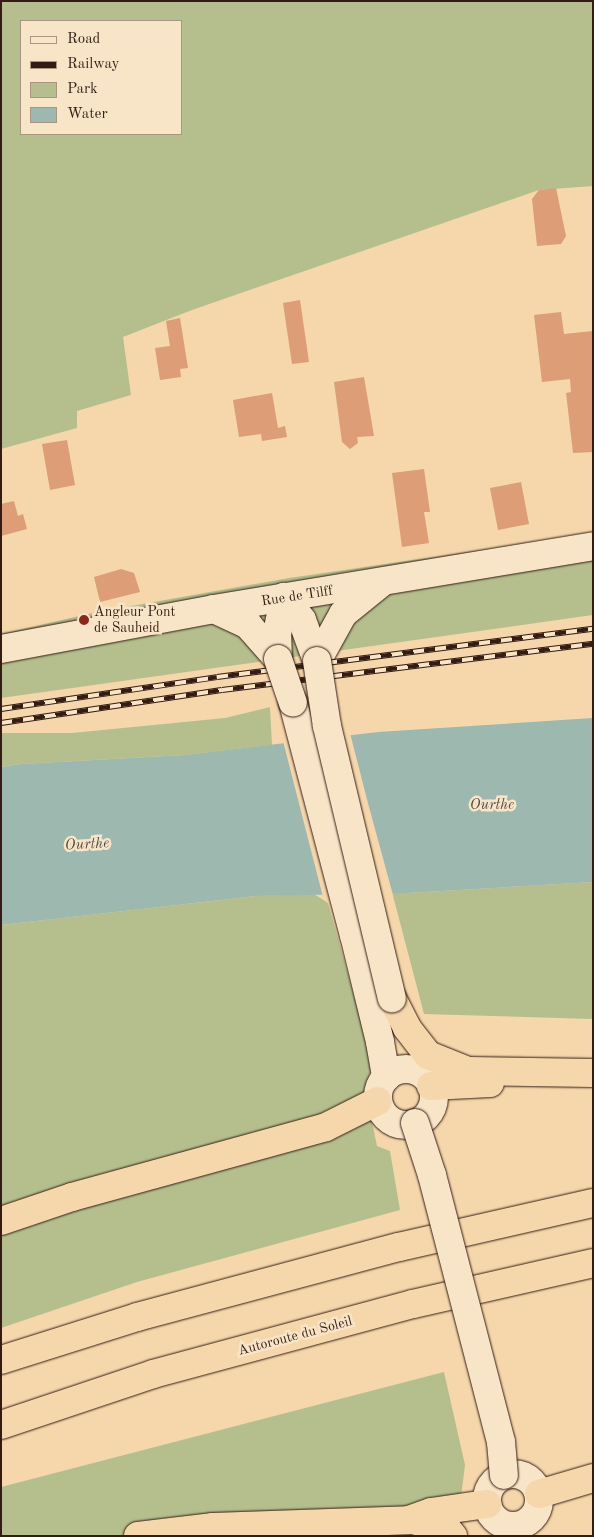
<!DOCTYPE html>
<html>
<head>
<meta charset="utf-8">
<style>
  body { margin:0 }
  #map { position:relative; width:594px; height:1537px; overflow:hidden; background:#f5d7ab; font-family:"Old Standard TT",serif }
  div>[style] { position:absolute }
  .green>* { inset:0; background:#b5bf8e }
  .water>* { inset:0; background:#9db8af }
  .pier>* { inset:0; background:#f5d7ab }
  .building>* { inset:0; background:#dc9d77 }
  .roads { filter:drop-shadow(0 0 1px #341c14) drop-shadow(0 0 1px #341c14) }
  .secondary>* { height:28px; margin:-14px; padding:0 14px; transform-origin:14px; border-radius:14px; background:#f8e5c8 }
  .secondary>.ring { margin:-14px; padding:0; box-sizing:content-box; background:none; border:28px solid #f8e5c8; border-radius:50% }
  .highway>* { height:28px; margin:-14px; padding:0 14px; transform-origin:14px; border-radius:14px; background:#f5d7ab }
  .rail>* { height:5.5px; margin-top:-2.75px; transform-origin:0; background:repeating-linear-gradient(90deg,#f8e5c8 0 11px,#341c14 0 22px); box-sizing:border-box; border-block:1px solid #341c14 }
  .bridges { filter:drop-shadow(0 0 1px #341c14) drop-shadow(0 0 1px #341c14) }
  .secondary-bridge>* { height:28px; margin:-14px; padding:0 14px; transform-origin:14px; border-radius:14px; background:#f8e5c8 }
  .dots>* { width:14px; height:14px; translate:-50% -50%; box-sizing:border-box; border:2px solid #f8e5c8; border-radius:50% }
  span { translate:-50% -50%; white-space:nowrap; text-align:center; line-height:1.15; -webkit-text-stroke:5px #f8e5c8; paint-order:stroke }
  .street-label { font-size:14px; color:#341c14 }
  .poi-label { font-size:14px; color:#341c14 }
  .left { translate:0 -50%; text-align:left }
  .water-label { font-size:15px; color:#544b42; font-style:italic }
  .frame { position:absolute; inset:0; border:2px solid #341c14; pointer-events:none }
  .legend { position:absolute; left:20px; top:20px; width:162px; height:115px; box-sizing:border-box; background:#f8e5c8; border:1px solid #aa9580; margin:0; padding:6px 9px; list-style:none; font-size:15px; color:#341c14 }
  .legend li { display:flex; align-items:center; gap:10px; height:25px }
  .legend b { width:25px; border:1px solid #aa9580 }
</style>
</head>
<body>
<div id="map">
  <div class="green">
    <i style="clip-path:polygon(evenodd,1px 1px,593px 1px,593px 186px,539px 190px,192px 310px,123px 337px,131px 395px,77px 411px,77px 428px,1px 449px,1px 1px,21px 21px,181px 21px,181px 134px,21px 134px,21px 21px)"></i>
    <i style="clip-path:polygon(593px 534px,593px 615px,1px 698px,1px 634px,92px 613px,289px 578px)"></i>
    <i style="clip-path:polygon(270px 707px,272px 745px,185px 755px,21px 764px,1px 767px,1px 733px,72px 733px,225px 718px)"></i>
    <i style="clip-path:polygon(593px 882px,593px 1019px,424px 1014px,392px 892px,408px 893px)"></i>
    <i style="clip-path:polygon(314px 894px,328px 903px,373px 1063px,365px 1088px,377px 1146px,390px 1151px,400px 1210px,137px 1282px,1px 1328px,1px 925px,256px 896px)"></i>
    <i style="clip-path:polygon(444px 1372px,465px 1465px,456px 1536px,1px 1536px,1px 1487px)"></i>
  </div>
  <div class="water">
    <i style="clip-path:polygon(593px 718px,593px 882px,408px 893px,256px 896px,1px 925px,1px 767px,21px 764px,185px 755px,378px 732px)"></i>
  </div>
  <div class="pier">
    <i style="clip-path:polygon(350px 733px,369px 807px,393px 895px,323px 897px,283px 741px)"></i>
  </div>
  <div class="building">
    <i style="clip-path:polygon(556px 188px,566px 236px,561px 244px,537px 246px,532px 199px,539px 190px)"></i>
    <i style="clip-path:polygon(300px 300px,309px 362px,292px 364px,283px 303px)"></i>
    <i style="clip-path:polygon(561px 312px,564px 334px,593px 331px,593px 452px,573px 453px,566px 393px,571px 392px,570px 379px,542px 382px,534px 315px)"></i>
    <i style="clip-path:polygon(180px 318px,188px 368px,180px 369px,181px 377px,160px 380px,155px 348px,170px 346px,166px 321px)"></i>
    <i style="clip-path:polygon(364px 377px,374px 436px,357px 437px,358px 443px,350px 449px,342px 442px,334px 382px)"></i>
    <i style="clip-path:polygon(272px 393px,278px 428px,285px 426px,287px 437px,262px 441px,261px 434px,239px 437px,233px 400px)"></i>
    <i style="clip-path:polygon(67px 440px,75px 485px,50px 490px,42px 444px)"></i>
    <i style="clip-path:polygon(424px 469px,430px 512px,424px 512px,429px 543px,402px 547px,392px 473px)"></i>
    <i style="clip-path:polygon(521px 482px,529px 524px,498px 530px,490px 488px)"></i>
    <i style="clip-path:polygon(14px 501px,18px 516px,23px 514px,27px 529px,1px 536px,1px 504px)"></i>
    <i style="clip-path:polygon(121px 569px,134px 573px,140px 592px,100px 602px,94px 577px)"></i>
  </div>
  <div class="roads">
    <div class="secondary">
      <i style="left:284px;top:597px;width:29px;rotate:52deg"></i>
      <i style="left:302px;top:620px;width:44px;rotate:69.9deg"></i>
      <i style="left:214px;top:609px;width:38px;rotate:25deg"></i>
      <i style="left:248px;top:625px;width:45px;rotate:48.6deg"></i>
      <i style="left:1px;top:649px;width:217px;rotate:-10.6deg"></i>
      <i style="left:214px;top:609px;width:384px;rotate:-9.4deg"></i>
      <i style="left:278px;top:659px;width:25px;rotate:-92deg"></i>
      <i style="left:277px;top:634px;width:38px;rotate:-79deg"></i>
      <i style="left:317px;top:661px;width:54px;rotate:-61deg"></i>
      <i style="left:343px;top:614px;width:49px;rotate:-39.2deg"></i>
      <i style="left:293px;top:703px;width:240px;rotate:75.3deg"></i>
      <i style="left:354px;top:935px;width:110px;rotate:76.3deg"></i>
      <i style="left:380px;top:1042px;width:36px;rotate:80deg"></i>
      <i class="ring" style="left:378px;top:1069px;width:28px;height:28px"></i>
      <i class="ring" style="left:487px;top:1474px;width:24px;height:24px"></i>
    </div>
    <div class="highway">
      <i style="left:392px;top:998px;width:34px;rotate:63deg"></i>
      <i style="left:407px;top:1028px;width:34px;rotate:52deg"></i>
      <i style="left:428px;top:1055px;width:43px;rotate:21.8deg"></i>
      <i style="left:468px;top:1071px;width:125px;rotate:0.9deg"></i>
      <i style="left:431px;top:1086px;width:59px;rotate:-2.9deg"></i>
      <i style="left:1px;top:1221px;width:75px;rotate:-18.7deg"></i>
      <i style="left:72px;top:1197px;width:263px;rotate:-15.4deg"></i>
      <i style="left:326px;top:1127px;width:58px;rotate:-26.6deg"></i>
      <i style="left:1px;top:1360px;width:143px;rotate:-17.5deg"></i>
      <i style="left:137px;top:1317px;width:271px;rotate:-15deg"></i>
      <i style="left:399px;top:1247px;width:199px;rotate:-12.8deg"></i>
      <i style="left:1px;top:1425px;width:160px;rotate:-18.5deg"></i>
      <i style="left:153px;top:1374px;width:269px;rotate:-15.1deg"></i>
      <i style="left:413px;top:1304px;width:185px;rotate:-12.8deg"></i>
      <i style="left:539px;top:1494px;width:56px;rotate:-16.5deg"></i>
      <i style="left:413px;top:1520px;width:36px;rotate:16deg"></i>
      <i style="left:448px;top:1530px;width:8px;rotate:50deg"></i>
      <i style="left:138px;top:1536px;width:76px;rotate:-6.8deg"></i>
      <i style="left:213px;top:1527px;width:196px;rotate:-2deg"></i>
      <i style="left:409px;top:1520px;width:23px;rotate:-20deg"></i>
      <i style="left:431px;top:1512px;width:57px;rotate:-8.1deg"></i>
    </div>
  </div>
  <div class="rail">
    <i style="left:1px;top:709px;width:218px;rotate:-8.4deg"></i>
    <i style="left:217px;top:677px;width:379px;rotate:-7.3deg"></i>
    <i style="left:1px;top:723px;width:223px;rotate:-8.5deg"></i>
    <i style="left:222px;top:690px;width:374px;rotate:-7.1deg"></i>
  </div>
  <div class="bridges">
    <div class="secondary-bridge">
      <i style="left:278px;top:659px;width:46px;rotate:71.2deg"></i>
      <i style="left:317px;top:661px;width:66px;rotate:81.3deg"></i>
      <i style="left:327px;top:726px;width:280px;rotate:76.6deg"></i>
      <i style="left:415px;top:1123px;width:55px;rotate:71.9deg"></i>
      <i style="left:432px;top:1175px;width:276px;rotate:75.5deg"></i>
      <i style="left:501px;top:1442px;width:33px;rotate:85deg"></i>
    </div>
  </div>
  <div class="dots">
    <i style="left:84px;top:620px;background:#8f2418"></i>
  </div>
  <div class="street-label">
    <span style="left:297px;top:596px;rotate:-9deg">Rue de Tilff</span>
    <span style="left:295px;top:1336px;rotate:-15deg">Autoroute du Soleil</span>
  </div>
  <div class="poi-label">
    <span class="left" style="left:94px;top:620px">Angleur Pont<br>de Sauheid</span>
  </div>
  <div class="water-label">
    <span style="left:492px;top:806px">Ourthe</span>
    <span style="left:87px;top:845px;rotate:-3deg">Ourthe</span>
  </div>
  <div class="frame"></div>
  <ul class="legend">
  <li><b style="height:6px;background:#f8e5c8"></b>Road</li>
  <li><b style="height:6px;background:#341c14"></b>Railway</li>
  <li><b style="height:14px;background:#b5bf8e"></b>Park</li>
  <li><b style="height:14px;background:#9db8af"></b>Water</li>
  </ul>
</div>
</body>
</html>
